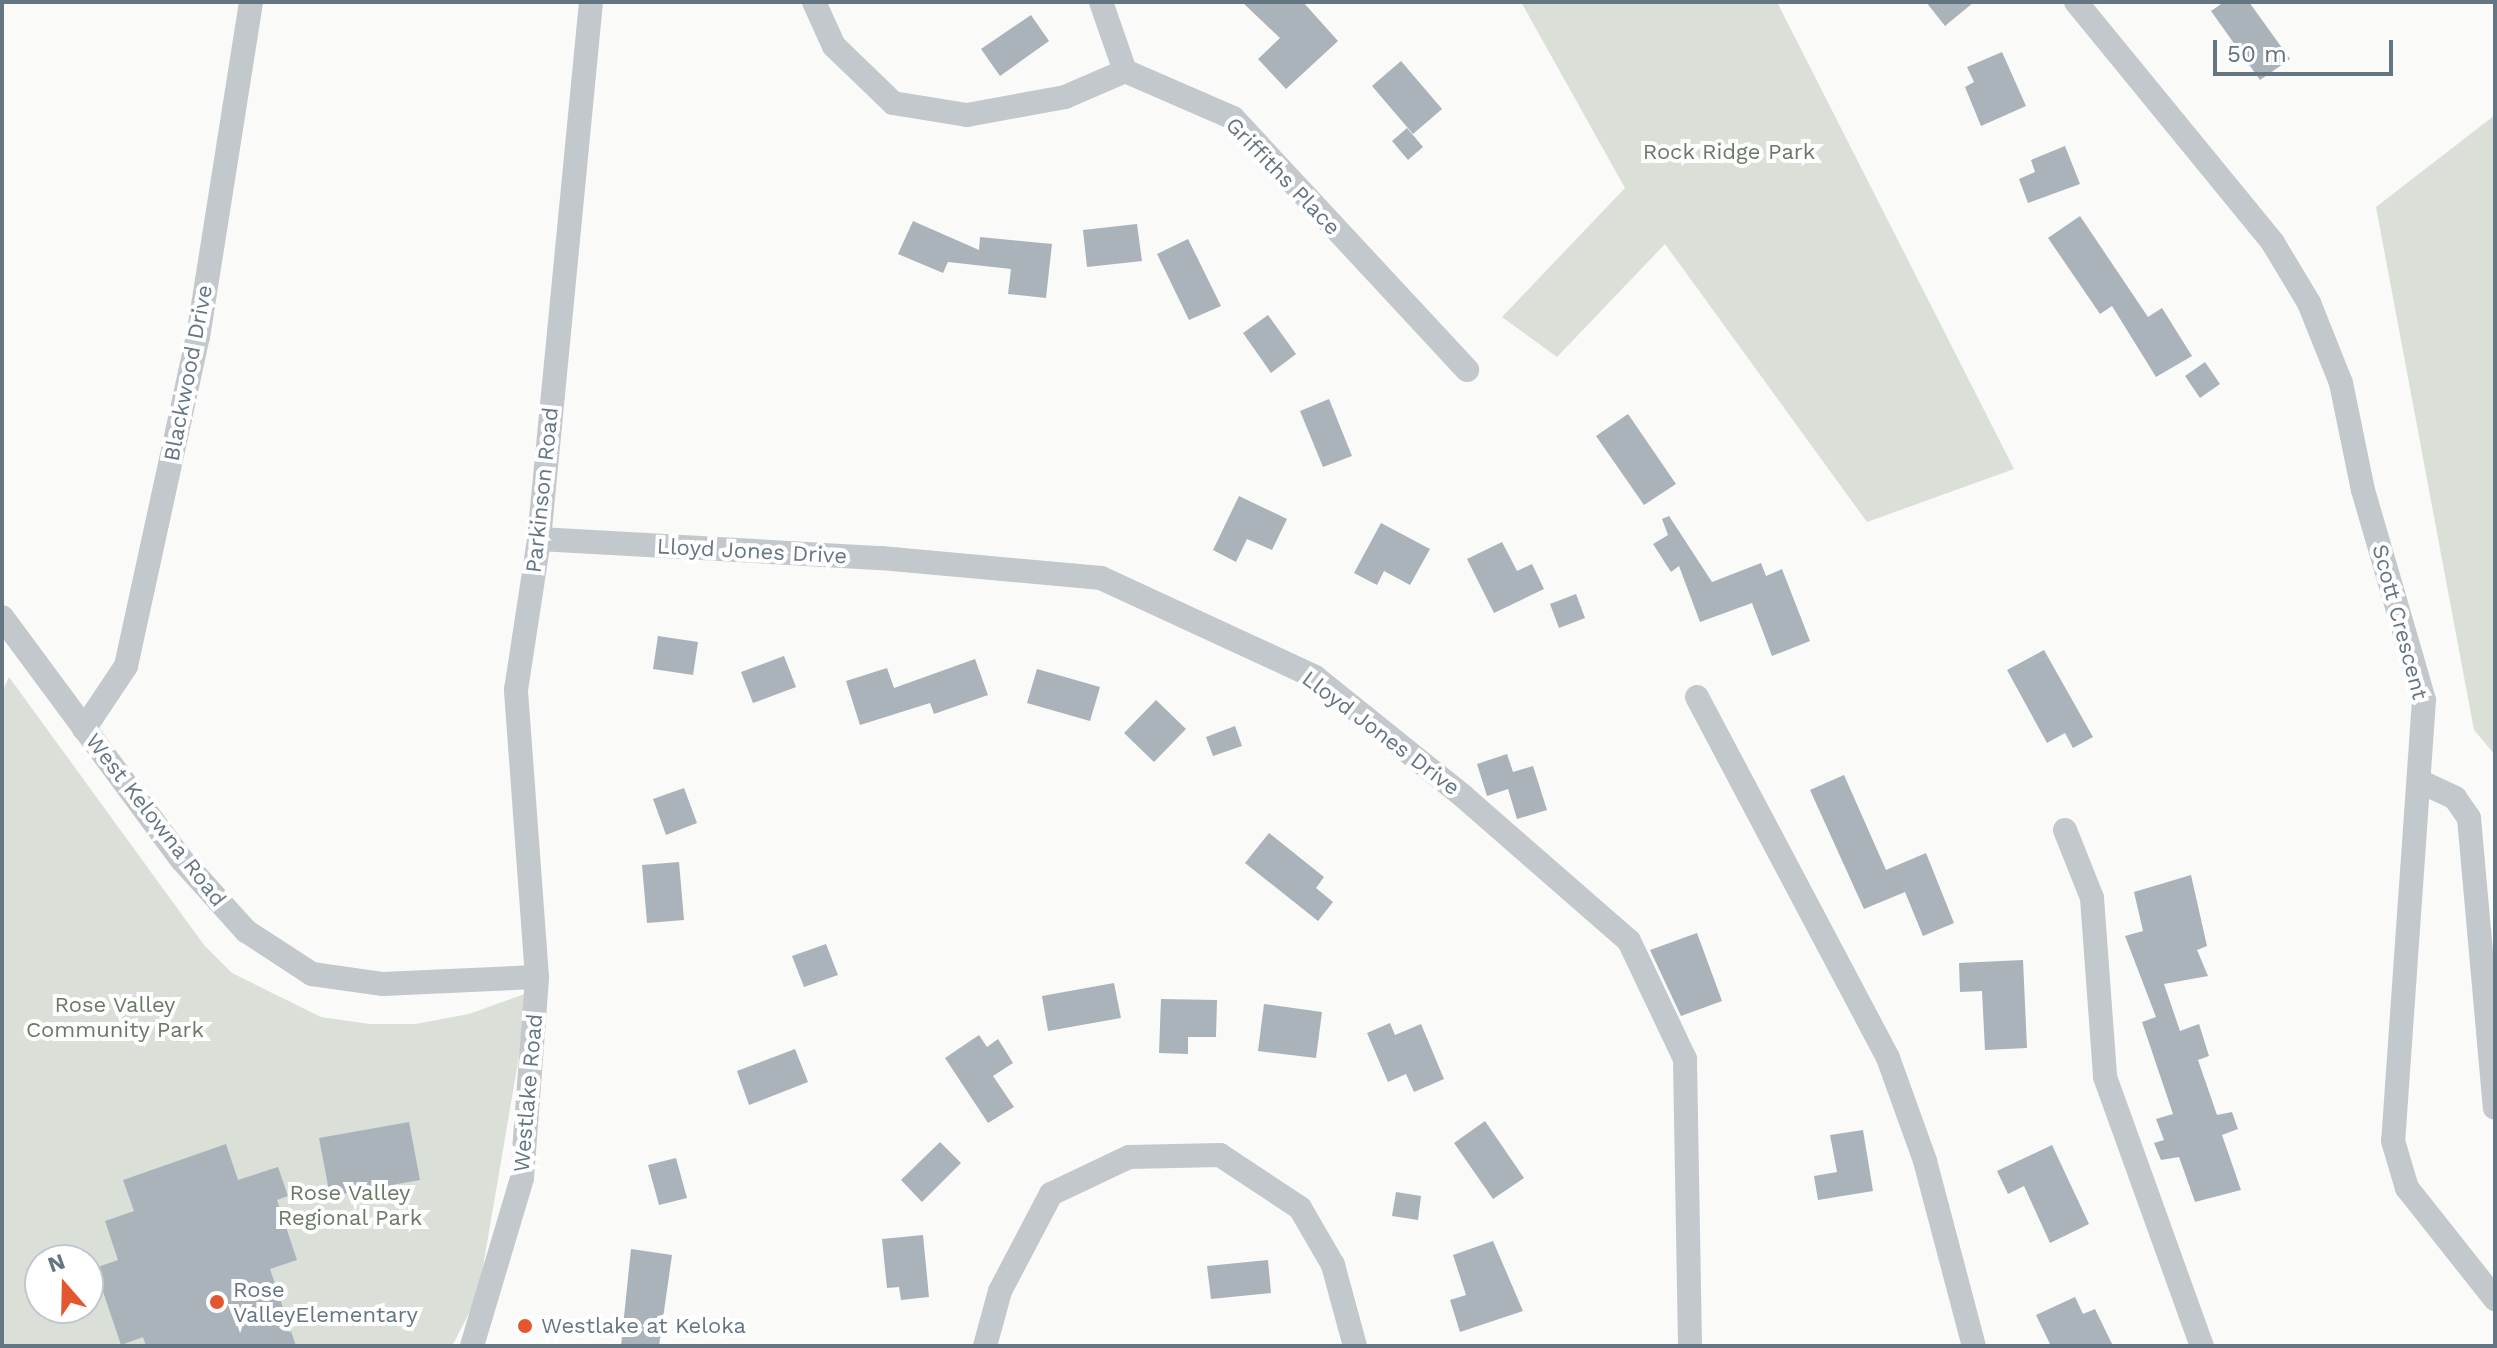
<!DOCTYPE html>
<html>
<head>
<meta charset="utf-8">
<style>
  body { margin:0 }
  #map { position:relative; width:2497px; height:1348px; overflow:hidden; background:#fafaf8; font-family:"Work Sans",sans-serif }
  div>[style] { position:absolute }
  .green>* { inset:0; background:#dadfd7 }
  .building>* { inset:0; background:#aab3b9 }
  .minor>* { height:24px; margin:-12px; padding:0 12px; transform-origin:12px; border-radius:12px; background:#c3c8cc }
  .dots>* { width:22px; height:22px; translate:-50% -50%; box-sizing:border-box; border:4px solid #fff; border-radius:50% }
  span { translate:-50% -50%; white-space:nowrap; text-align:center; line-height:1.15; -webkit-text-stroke:8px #fff; paint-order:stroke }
  .park-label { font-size:22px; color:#687a64 }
  .street-label { font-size:22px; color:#657683 }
  .poi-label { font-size:22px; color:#657683 }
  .left { translate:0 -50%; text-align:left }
  .frame { position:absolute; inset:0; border:4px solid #657683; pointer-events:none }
  .north { position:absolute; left:24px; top:1244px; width:80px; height:80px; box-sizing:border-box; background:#fff; border:2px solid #c1c8cd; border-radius:50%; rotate:340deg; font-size:22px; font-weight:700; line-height:32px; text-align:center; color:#657683 }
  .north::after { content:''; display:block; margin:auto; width:28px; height:36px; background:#e4572e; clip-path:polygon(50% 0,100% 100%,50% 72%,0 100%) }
  .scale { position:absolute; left:2213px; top:40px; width:180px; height:36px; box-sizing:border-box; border:4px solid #657683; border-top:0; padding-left:10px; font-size:24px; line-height:28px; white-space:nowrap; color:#657683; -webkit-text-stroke:6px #fff; paint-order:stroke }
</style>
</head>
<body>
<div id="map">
  <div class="green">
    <i style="clip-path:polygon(1521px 2px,1777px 2px,2014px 469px,1867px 522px,1665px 244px,1557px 357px,1502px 317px,1625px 188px)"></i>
    <i style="clip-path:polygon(2495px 115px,2495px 755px,2474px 730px,2376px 207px)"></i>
    <i style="clip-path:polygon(evenodd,9px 677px,204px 945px,232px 973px,321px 1017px,369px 1024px,416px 1024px,469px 1014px,530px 992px,478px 1296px,452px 1346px,2px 1346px,2px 692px,9px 677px,40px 1260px,88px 1260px,88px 1308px,40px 1308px,40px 1260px)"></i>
  </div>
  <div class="building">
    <i style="clip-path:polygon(1242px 2px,1303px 2px,1338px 41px,1286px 89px,1258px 59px,1280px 38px)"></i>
    <i style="clip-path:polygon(1926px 2px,1974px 2px,1945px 26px)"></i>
    <i style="clip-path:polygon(2224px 2px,2249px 2px,2290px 59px,2260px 80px,2211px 11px)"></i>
    <i style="clip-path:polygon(1031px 15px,1049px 41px,1000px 76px,981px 49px)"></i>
    <i style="clip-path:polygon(2002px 52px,2026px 106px,1981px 126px,1965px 87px,1974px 82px,1967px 67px)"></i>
    <i style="clip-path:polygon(1401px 61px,1442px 109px,1413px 134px,1372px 86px)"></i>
    <i style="clip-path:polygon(1407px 128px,1423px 147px,1408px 160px,1392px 141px)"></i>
    <i style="clip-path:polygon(2065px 146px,2080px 184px,2028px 203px,2019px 179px,2035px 172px,2031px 160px)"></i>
    <i style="clip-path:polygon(2080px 216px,2148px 317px,2162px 308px,2192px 356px,2156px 377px,2112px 306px,2100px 314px,2048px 238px)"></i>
    <i style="clip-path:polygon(913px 221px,979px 250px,980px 237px,1052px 244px,1046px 298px,1008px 294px,1011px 269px,948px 262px,943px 273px,898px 254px)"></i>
    <i style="clip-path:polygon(1137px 224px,1142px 261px,1087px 267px,1083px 230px)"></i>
    <i style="clip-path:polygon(1188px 239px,1221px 306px,1189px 320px,1157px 254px)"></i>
    <i style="clip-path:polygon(1268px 315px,1296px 354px,1271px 373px,1243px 333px)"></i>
    <i style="clip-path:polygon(2205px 362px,2220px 384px,2200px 398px,2185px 376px)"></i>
    <i style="clip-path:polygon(1329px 399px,1352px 456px,1323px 467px,1300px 411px)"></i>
    <i style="clip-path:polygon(1628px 414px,1676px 484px,1644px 505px,1596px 436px)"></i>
    <i style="clip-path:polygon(1239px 496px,1287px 519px,1272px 550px,1247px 539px,1236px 562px,1213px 550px)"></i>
    <i style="clip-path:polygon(1669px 516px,1712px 582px,1761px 563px,1766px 576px,1782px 569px,1810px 641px,1772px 656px,1752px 603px,1700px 622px,1679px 566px,1671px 572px,1653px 544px,1668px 535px,1662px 519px)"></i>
    <i style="clip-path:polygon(1381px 523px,1430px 549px,1410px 585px,1384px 571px,1377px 585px,1354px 573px)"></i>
    <i style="clip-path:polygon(1502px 542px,1517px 571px,1532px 564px,1544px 589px,1494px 613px,1467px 559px)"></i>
    <i style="clip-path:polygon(1576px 594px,1585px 618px,1559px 628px,1550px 604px)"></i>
    <i style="clip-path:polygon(658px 636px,698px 642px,693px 675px,653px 669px)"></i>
    <i style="clip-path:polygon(2044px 650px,2093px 737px,2073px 748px,2065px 733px,2047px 743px,2007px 670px)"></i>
    <i style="clip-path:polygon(784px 656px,796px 687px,753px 703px,741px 672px)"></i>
    <i style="clip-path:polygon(975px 659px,988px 695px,934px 714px,930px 703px,860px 725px,846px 681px,887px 668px,894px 688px)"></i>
    <i style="clip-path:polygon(1037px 669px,1100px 687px,1090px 721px,1027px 703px)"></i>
    <i style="clip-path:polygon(1156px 700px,1186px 729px,1154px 762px,1124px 733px)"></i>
    <i style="clip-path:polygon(1235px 726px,1242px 746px,1213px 756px,1206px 737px)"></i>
    <i style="clip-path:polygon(1507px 754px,1513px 772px,1533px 766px,1547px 810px,1517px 819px,1508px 789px,1487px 796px,1477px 764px)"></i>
    <i style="clip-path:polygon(1844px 775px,1886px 870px,1926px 853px,1954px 923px,1923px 936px,1905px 892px,1864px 909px,1810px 790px)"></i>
    <i style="clip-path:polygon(684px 788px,697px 823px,666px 835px,653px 799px)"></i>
    <i style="clip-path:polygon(1269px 833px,1324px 877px,1316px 888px,1333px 902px,1318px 921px,1245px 863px)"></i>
    <i style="clip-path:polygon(679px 862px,684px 920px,647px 923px,642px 865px)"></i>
    <i style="clip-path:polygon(2191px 875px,2207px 946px,2197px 950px,2208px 976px,2164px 984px,2180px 1031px,2199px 1024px,2209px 1056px,2198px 1060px,2217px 1115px,2232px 1112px,2238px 1129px,2222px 1135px,2241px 1190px,2195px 1202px,2179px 1157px,2161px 1160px,2154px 1143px,2164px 1140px,2156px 1119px,2173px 1114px,2142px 1022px,2156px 1017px,2125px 936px,2143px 931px,2134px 892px)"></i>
    <i style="clip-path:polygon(1697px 933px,1722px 1001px,1681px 1016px,1650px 950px)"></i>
    <i style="clip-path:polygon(826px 944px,838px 975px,804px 987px,792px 956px)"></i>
    <i style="clip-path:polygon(2023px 960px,2027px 1048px,1985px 1050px,1982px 991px,1960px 992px,1959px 963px)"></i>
    <i style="clip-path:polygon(1114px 983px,1121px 1018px,1048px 1031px,1042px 996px)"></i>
    <i style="clip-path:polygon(1161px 999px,1217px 1000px,1216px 1037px,1188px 1037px,1188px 1054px,1159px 1053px)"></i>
    <i style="clip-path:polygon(1264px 1004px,1322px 1012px,1316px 1058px,1258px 1051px)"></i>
    <i style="clip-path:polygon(1390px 1023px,1395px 1035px,1421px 1024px,1444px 1079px,1414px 1092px,1406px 1074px,1388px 1082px,1367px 1033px)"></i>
    <i style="clip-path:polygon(979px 1035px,987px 1047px,998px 1039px,1013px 1063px,993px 1076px,1014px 1107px,988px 1123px,945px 1058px)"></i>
    <i style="clip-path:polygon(795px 1049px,808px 1082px,749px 1105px,737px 1071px)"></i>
    <i style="clip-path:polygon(1485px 1121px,1524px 1178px,1493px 1199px,1454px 1143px)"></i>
    <i style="clip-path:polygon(409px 1122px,420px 1180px,330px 1196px,319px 1138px)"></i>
    <i style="clip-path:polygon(1863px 1130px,1873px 1191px,1818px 1200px,1814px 1176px,1837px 1172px,1830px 1135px)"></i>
    <i style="clip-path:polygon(940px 1142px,961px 1163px,922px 1202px,901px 1180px)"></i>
    <i style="clip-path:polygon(226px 1144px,238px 1180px,278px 1167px,288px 1196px,277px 1200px,297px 1260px,270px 1269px,296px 1346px,146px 1346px,143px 1337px,121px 1345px,95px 1268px,118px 1260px,105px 1221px,134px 1211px,123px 1180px)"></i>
    <i style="clip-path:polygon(2052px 1145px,2089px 1224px,2050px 1243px,2024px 1186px,2008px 1194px,1997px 1171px)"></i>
    <i style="clip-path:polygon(676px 1158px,687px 1198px,659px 1205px,648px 1165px)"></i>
    <i style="clip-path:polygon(1396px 1192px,1421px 1196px,1418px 1220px,1392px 1216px)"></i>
    <i style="clip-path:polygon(923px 1235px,929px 1297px,901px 1300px,899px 1287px,887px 1288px,882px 1239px)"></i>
    <i style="clip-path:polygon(1493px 1241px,1523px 1311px,1460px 1332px,1450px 1300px,1466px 1295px,1453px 1255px)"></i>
    <i style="clip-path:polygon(631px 1249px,672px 1255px,659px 1346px,621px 1346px)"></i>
    <i style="clip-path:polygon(1268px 1260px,1271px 1293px,1211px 1299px,1207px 1266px)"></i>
    <i style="clip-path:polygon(2075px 1297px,2083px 1314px,2095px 1309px,2113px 1346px,2051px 1346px,2036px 1315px)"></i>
  </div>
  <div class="minor">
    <i style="left:814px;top:2px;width:48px;rotate:65.6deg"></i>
    <i style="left:834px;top:46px;width:82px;rotate:44deg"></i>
    <i style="left:893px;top:103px;width:75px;rotate:9.2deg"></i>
    <i style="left:967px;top:115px;width:100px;rotate:-10.4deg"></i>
    <i style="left:1065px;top:97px;width:65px;rotate:-23.4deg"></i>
    <i style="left:1101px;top:2px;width:73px;rotate:70.8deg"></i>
    <i style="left:1125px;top:71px;width:118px;rotate:23.5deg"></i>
    <i style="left:1233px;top:118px;width:344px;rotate:47.1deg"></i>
    <i style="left:2076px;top:2px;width:311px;rotate:50.7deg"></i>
    <i style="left:2273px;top:243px;width:70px;rotate:59deg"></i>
    <i style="left:2309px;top:303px;width:86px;rotate:68.2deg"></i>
    <i style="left:2341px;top:383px;width:109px;rotate:78.4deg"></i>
    <i style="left:2363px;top:490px;width:219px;rotate:73.8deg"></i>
    <i style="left:2424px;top:700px;width:442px;rotate:94deg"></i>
    <i style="left:2393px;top:1141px;width:49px;rotate:73.4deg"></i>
    <i style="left:2407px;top:1188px;width:142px;rotate:51.6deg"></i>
    <i style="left:539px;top:539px;width:343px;rotate:3.2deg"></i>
    <i style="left:881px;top:558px;width:221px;rotate:5.2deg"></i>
    <i style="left:1101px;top:578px;width:236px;rotate:24.8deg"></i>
    <i style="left:1315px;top:677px;width:191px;rotate:38.8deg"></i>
    <i style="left:1464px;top:797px;width:219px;rotate:41.1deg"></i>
    <i style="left:1629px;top:941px;width:131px;rotate:64.6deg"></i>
    <i style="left:1685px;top:1059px;width:287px;rotate:89deg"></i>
    <i style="left:2px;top:617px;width:302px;rotate:53.5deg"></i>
    <i style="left:182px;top:860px;width:96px;rotate:48deg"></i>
    <i style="left:246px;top:931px;width:79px;rotate:33.1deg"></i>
    <i style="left:312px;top:974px;width:72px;rotate:8deg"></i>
    <i style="left:383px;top:984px;width:154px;rotate:-2.6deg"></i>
    <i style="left:1697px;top:697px;width:408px;rotate:62.1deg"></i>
    <i style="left:1888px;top:1058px;width:109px;rotate:70.2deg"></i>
    <i style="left:1925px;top:1161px;width:191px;rotate:75.2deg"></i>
    <i style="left:84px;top:729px;width:76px;rotate:-56.3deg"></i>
    <i style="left:126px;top:666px;width:337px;rotate:-77.7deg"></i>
    <i style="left:198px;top:337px;width:339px;rotate:-81deg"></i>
    <i style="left:2419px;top:781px;width:40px;rotate:25deg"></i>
    <i style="left:2455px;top:798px;width:24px;rotate:55deg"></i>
    <i style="left:2469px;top:818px;width:291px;rotate:84.9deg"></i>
    <i style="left:2065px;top:830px;width:73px;rotate:68.3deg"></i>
    <i style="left:2092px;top:898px;width:179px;rotate:85.8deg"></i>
    <i style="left:2105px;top:1077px;width:286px;rotate:70.2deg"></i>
    <i style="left:472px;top:1346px;width:175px;rotate:-73.4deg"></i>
    <i style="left:522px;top:1178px;width:202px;rotate:-85.7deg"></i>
    <i style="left:537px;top:977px;width:288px;rotate:-94.2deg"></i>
    <i style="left:516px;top:690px;width:153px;rotate:-81.3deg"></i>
    <i style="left:539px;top:539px;width:540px;rotate:-84.47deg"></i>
    <i style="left:985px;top:1346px;width:57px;rotate:-74.7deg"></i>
    <i style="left:1000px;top:1291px;width:110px;rotate:-62.3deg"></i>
    <i style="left:1051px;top:1194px;width:86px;rotate:-25.4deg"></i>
    <i style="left:1129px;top:1157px;width:91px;rotate:-1.3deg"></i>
    <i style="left:1220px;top:1155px;width:96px;rotate:33.5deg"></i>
    <i style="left:1300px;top:1208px;width:66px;rotate:59.9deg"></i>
    <i style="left:1333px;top:1265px;width:84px;rotate:74.8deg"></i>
  </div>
  <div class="dots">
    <i style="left:217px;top:1302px;background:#e4572e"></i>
    <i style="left:525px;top:1326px;background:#e4572e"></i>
  </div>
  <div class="park-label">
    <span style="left:1729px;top:152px">Rock Ridge Park</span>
    <span style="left:115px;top:1017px">Rose Valley<br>Community Park</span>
    <span style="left:350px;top:1205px">Rose Valley<br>Regional Park</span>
  </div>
  <div class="street-label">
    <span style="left:1283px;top:176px;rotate:46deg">Griffiths Place</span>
    <span style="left:188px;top:373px;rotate:-79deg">Blackwood Drive</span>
    <span style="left:542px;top:490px;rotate:-84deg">Parkinson Road</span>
    <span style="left:752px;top:551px;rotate:3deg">Lloyd Jones Drive</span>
    <span style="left:2400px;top:622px;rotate:75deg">Scott Crescent</span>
    <span style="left:1381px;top:733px;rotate:37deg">Lloyd Jones Drive</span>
    <span style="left:156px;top:820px;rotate:52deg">West Kelowna Road</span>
    <span style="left:528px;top:1093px;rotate:-85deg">Westlake Road</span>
  </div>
  <div class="poi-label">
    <span class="left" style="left:233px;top:1302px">Rose<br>ValleyElementary</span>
    <span class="left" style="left:541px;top:1326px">Westlake at Keloka</span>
  </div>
  <div class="frame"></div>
  <div class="north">N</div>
  <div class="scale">50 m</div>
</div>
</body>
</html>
